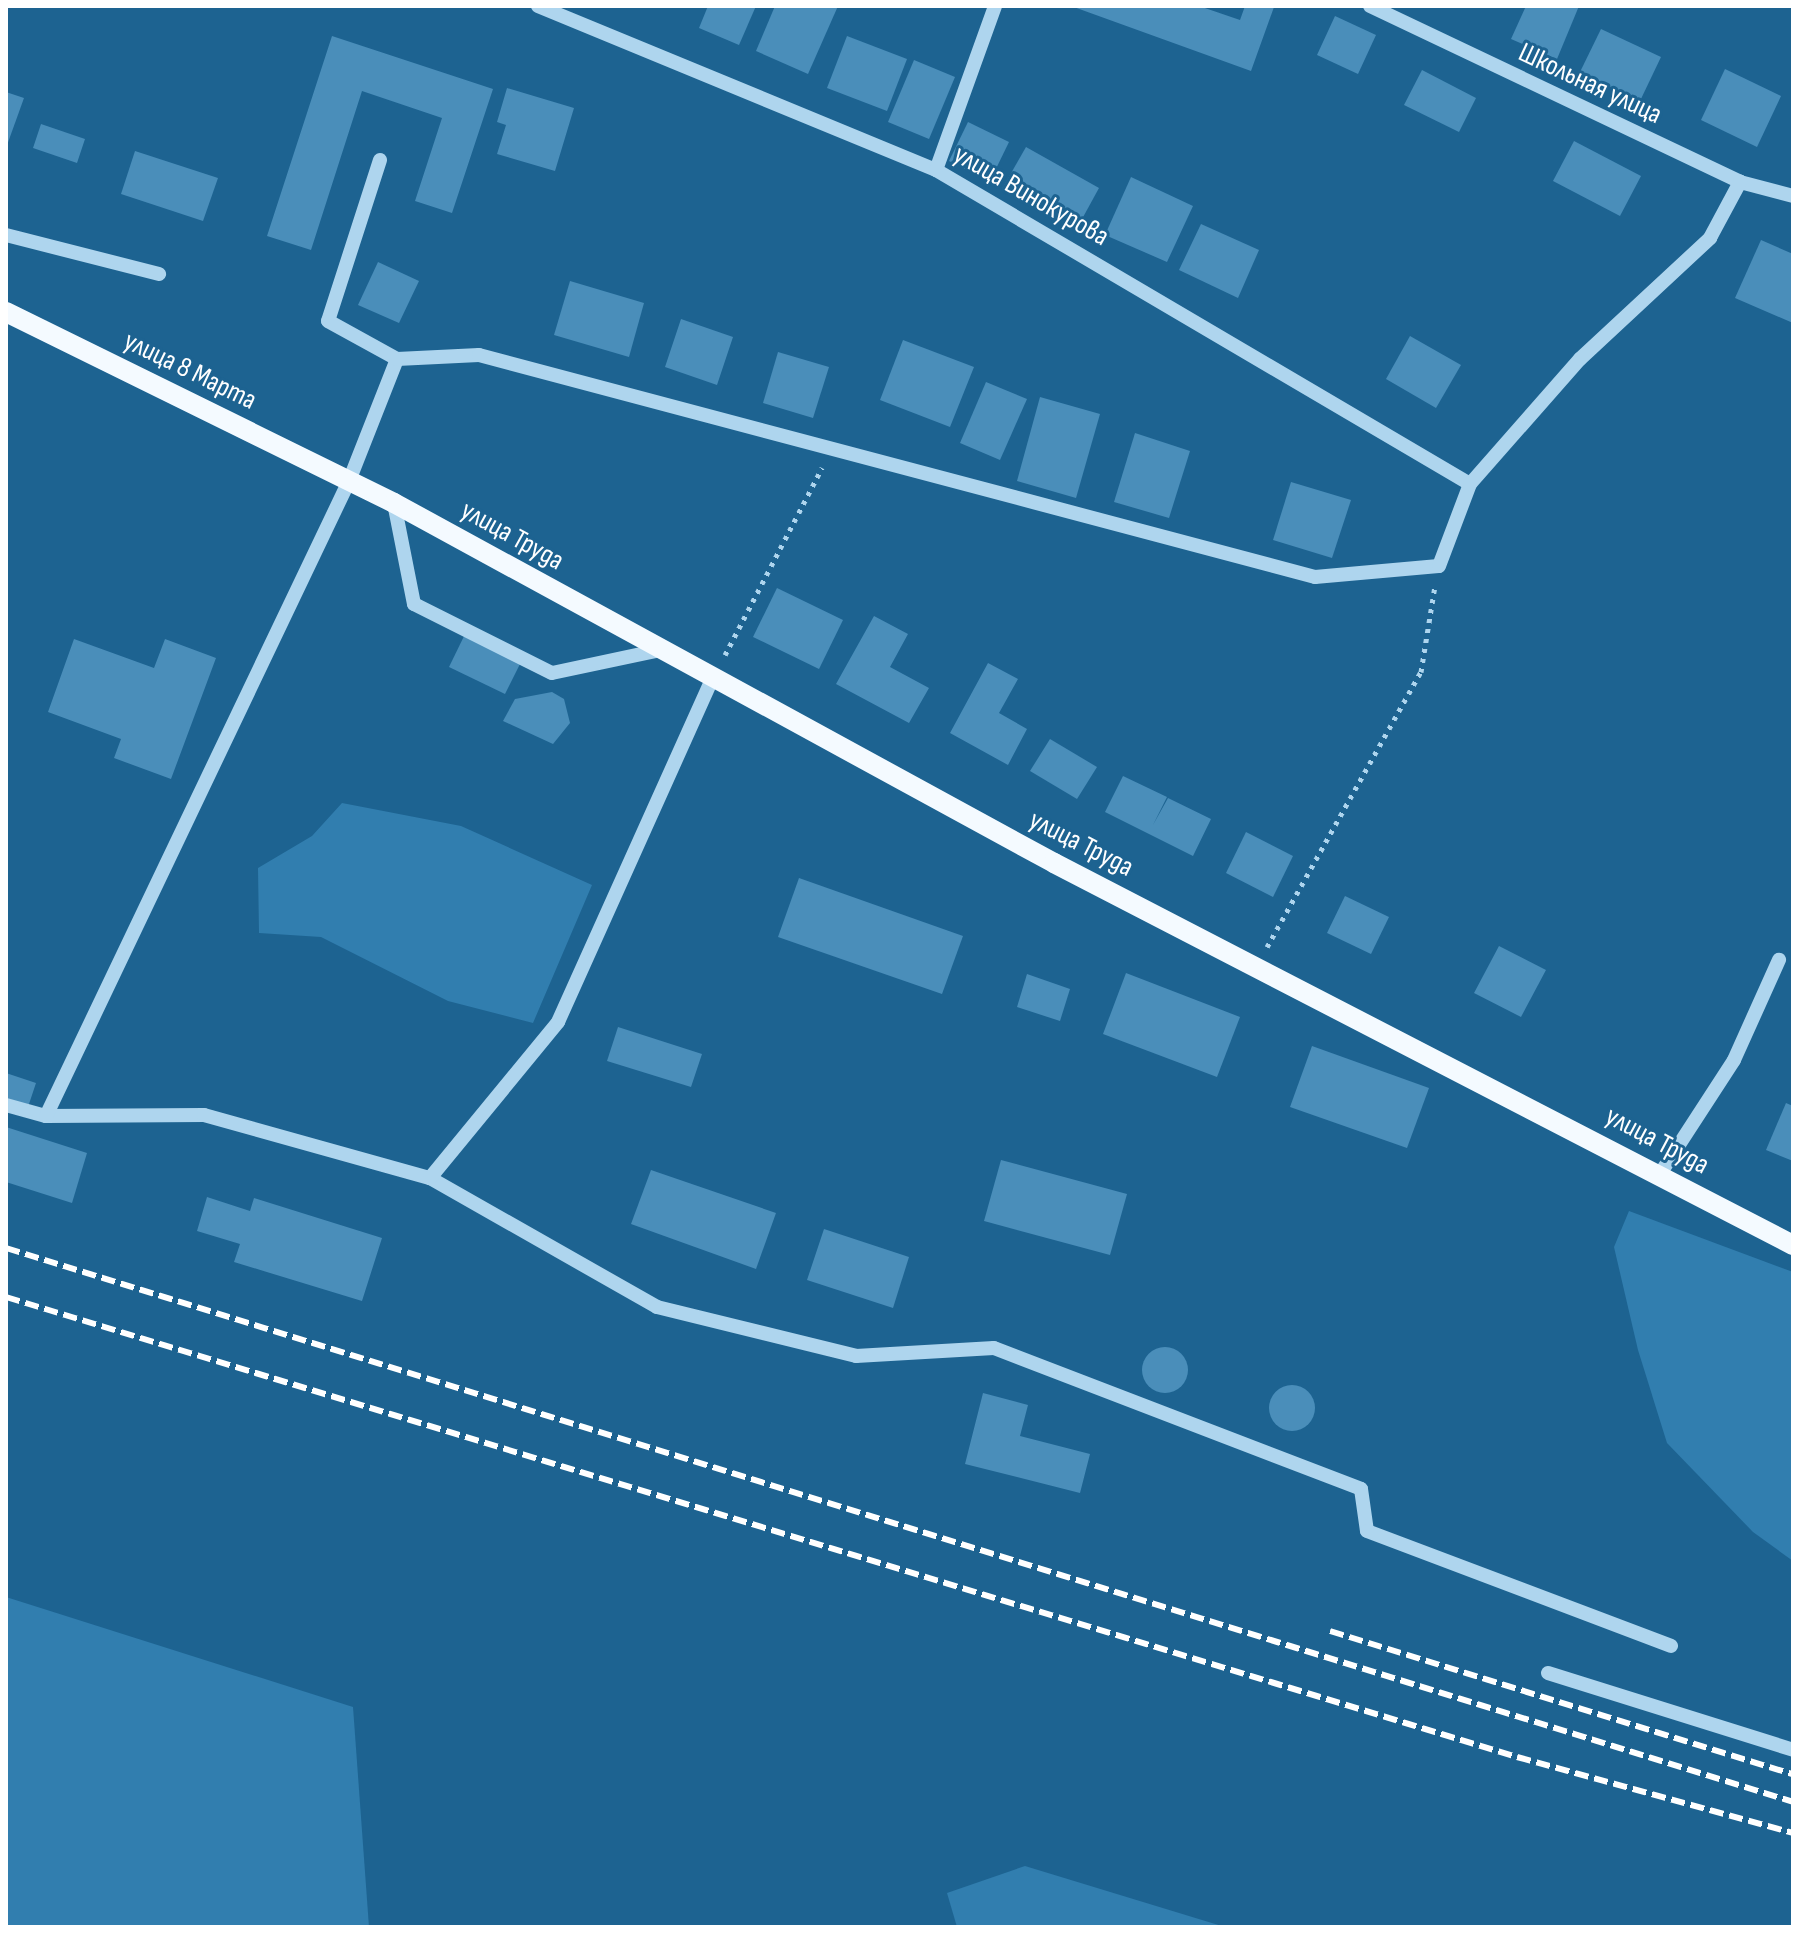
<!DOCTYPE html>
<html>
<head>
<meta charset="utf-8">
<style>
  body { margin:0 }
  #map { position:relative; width:1799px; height:1933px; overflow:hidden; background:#1d6391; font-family:"Sofia Sans Condensed",sans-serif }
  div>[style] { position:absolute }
  .green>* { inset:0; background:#317eaf }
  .building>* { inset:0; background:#4a8eba }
  .round { border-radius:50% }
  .path>* { height:5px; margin-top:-2.5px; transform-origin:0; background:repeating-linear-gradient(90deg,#aed5ee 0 4px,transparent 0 10px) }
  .minor>* { height:14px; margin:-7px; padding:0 7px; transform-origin:7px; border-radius:7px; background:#aed5ee }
  .major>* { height:20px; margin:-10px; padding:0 10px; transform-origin:10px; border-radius:10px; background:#f4faff }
  .rail>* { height:6px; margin-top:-3px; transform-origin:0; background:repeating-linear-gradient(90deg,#fff 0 14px,transparent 0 20px) }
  span { translate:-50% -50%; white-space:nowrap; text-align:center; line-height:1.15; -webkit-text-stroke:6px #1d6391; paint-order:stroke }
  .street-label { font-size:28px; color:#fff }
  .frame { position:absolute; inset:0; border:8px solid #fff; pointer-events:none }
</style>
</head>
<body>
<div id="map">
  <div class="green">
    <i style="clip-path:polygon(342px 803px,461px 826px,592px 885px,533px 1023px,448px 1001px,321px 937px,259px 933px,258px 868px,312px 836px)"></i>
    <i style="clip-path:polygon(1629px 1211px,1793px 1272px,1793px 1561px,1753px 1532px,1667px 1443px,1638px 1350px,1614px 1247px)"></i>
    <i style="clip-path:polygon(6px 1597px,353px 1707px,369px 1927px,6px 1927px)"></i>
    <i style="clip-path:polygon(1025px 1866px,1225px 1927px,957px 1927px,947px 1893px)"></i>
  </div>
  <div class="building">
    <i style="clip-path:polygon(708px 6px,756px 6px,739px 45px,699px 28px)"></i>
    <i style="clip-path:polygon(775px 6px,838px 6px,808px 74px,756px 51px)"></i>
    <i style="clip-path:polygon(1071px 6px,1199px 6px,1240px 20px,1245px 6px,1274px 7px,1251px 71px)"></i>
    <i style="clip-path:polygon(1526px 6px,1579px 6px,1557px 59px,1511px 39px)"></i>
    <i style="clip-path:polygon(1335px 16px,1376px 35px,1358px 74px,1317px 55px)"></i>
    <i style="clip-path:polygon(1601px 29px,1661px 57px,1640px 101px,1580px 72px)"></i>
    <i style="clip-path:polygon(332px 36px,493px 89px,452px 213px,415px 201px,442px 118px,362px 91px,311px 250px,267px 236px)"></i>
    <i style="clip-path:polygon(847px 36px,907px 59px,887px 111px,827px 88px)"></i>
    <i style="clip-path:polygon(914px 60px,955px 77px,929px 139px,888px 122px)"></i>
    <i style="clip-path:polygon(1725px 69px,1781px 96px,1757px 147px,1701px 120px)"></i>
    <i style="clip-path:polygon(1422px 70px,1476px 98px,1459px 132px,1404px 105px)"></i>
    <i style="clip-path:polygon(507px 88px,574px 108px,555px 171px,497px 154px,506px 125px,497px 122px)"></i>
    <i style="clip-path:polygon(6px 92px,24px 98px,6px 148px)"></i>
    <i style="clip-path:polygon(968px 122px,1009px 142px,990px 181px,949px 161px)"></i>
    <i style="clip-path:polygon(41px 124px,85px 139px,77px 163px,33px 148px)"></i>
    <i style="clip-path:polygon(1574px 141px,1641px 176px,1620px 216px,1553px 181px)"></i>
    <i style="clip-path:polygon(1026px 147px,1099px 188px,1076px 230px,1002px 189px)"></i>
    <i style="clip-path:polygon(135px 151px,218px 178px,203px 221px,121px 194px)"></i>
    <i style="clip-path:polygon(1131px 177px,1193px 206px,1167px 262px,1105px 235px)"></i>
    <i style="clip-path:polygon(1201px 224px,1259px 250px,1238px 298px,1179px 270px)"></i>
    <i style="clip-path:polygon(1761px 240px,1793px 254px,1793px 323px,1735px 298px)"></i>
    <i style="clip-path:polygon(378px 262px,419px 281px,399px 323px,358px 305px)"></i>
    <i style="clip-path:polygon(570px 281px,644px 303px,629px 357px,554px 335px)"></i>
    <i style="clip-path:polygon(681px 319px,733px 337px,717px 385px,665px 367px)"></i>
    <i style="clip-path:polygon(1410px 336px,1461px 365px,1436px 408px,1386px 379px)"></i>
    <i style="clip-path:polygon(903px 340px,974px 367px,950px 427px,880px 400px)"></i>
    <i style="clip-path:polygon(778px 352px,829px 367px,813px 418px,763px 403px)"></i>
    <i style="clip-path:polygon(986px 382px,1027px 399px,1000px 460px,960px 443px)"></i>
    <i style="clip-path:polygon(1040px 397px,1100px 414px,1076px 498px,1017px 481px)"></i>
    <i style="clip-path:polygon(1135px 433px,1190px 451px,1169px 518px,1114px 502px)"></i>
    <i style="clip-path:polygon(1291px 482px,1351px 500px,1332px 558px,1273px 540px)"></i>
    <i style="clip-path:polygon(777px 588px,843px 620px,819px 669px,753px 637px)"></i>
    <i style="clip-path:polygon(874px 616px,908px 634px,890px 667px,929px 688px,909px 723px,836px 684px)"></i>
    <i style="clip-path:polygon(468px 628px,524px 656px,505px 694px,449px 667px)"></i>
    <i style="clip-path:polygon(74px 639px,154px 668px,165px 639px,216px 658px,171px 779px,114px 758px,121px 739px,48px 712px)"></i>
    <i style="clip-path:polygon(988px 663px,1018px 679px,999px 713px,1027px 729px,1008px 765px,950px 733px)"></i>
    <i style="clip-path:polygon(552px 692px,564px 699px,570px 723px,553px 744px,503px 721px,515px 699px)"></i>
    <i style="clip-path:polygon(1050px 739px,1097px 767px,1077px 799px,1030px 771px)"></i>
    <i style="clip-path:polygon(1123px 776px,1167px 797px,1153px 825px,1168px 798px,1211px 819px,1193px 856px,1105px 812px)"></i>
    <i style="clip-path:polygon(1246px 832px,1293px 856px,1273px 897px,1226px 873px)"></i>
    <i style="clip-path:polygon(799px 878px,963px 936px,942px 994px,778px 937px)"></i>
    <i style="clip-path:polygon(1345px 896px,1389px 917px,1371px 954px,1327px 933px)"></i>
    <i style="clip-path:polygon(1499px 946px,1546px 970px,1521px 1017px,1474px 993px)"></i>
    <i style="clip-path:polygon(1126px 973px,1240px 1017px,1217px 1077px,1103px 1034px)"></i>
    <i style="clip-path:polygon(1027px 974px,1070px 989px,1060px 1021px,1017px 1007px)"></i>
    <i style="clip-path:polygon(618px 1027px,702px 1054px,691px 1087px,607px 1061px)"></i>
    <i style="clip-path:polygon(1312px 1046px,1429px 1088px,1407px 1148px,1290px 1107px)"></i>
    <i style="clip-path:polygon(6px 1073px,36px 1083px,26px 1113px,6px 1106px)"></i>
    <i style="clip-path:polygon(1786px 1103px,1793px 1106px,1793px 1161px,1766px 1150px)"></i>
    <i style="clip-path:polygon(6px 1127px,87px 1153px,72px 1203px,6px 1182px)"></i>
    <i style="clip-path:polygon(1001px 1160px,1127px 1194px,1110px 1255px,984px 1221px)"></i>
    <i style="clip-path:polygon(651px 1170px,776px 1213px,756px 1269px,631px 1224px)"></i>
    <i style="clip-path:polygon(207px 1197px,250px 1211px,254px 1198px,382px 1238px,362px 1301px,234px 1262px,240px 1244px,197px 1231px)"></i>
    <i style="clip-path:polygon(824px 1229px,909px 1257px,893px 1308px,807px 1280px)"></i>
    <i class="round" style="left:1142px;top:1347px;width:46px;height:46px"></i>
    <i class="round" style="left:1269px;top:1385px;width:46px;height:46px"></i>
    <i style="clip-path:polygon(983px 1393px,1028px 1405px,1020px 1436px,1090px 1454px,1080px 1493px,965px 1464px)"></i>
  </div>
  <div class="path">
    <i style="left:725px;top:655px;width:211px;rotate:-62.6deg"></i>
    <i style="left:1267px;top:947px;width:315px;rotate:-60.8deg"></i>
    <i style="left:1421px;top:672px;width:87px;rotate:-80.8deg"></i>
  </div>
  <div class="minor">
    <i style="left:538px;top:6px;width:430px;rotate:22.4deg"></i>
    <i style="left:936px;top:170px;width:619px;rotate:30.46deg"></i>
    <i style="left:1370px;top:6px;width:410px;rotate:25.4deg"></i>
    <i style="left:1740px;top:182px;width:55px;rotate:14.8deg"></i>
    <i style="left:380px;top:160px;width:169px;rotate:107.9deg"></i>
    <i style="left:328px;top:321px;width:79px;rotate:28.8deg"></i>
    <i style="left:936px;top:170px;width:174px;rotate:-70.2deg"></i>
    <i style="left:6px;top:235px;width:158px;rotate:14.3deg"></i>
    <i style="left:394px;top:503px;width:103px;rotate:78.8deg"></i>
    <i style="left:414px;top:604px;width:154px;rotate:26.6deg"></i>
    <i style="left:552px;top:673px;width:110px;rotate:-12deg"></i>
    <i style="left:6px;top:1105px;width:41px;rotate:15.4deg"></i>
    <i style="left:46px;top:1116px;width:158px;rotate:-0.4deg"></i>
    <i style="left:204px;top:1115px;width:235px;rotate:15.6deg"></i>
    <i style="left:430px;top:1178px;width:261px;rotate:29.6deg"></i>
    <i style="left:657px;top:1307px;width:205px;rotate:13.8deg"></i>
    <i style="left:856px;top:1356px;width:138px;rotate:-3.3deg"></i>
    <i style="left:994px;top:1348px;width:393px;rotate:21deg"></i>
    <i style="left:1361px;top:1489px;width:42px;rotate:81.9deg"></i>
    <i style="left:1367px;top:1531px;width:325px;rotate:20.7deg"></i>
    <i style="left:46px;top:1116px;width:704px;rotate:-64.49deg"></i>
    <i style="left:349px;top:481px;width:131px;rotate:-68.5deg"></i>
    <i style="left:397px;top:359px;width:82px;rotate:-2.8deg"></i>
    <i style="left:479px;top:355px;width:865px;rotate:14.87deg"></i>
    <i style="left:1315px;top:577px;width:124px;rotate:-5.1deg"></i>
    <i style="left:1439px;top:566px;width:88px;rotate:-69.3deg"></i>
    <i style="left:1470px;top:484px;width:167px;rotate:-48.7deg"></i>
    <i style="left:1580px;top:359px;width:178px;rotate:-42.9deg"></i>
    <i style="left:1710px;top:238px;width:64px;rotate:-61.8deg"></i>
    <i style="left:1660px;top:1174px;width:136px;rotate:-57deg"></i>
    <i style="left:1734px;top:1060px;width:110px;rotate:-65.8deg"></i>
    <i style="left:430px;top:1178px;width:202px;rotate:-50.6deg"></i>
    <i style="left:558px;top:1022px;width:378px;rotate:-65.8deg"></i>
    <i style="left:1548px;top:1673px;width:257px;rotate:17.4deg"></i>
  </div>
  <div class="major">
    <i style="left:6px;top:312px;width:432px;rotate:26.2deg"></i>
    <i style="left:394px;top:503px;width:752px;rotate:28.61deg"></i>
    <i style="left:1054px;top:863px;width:832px;rotate:27.34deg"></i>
  </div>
  <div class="rail">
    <i style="left:6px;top:1248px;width:1871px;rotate:17.22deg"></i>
    <i style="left:6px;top:1297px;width:1579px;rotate:16.93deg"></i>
    <i style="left:1517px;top:1757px;width:286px;rotate:15.4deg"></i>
    <i style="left:1330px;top:1631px;width:485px;rotate:17.2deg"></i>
  </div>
  <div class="street-label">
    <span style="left:1590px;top:84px;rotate:25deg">Школьная улица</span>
    <span style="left:1031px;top:196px;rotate:30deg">улица Винокурова</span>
    <span style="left:190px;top:371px;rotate:26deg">улица 8 Марта</span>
    <span style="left:512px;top:536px;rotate:29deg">улица Труда</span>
    <span style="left:1081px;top:844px;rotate:27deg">улица Труда</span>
    <span style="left:1657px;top:1141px;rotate:28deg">улица Труда</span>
  </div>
  <div class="frame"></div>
</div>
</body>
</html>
